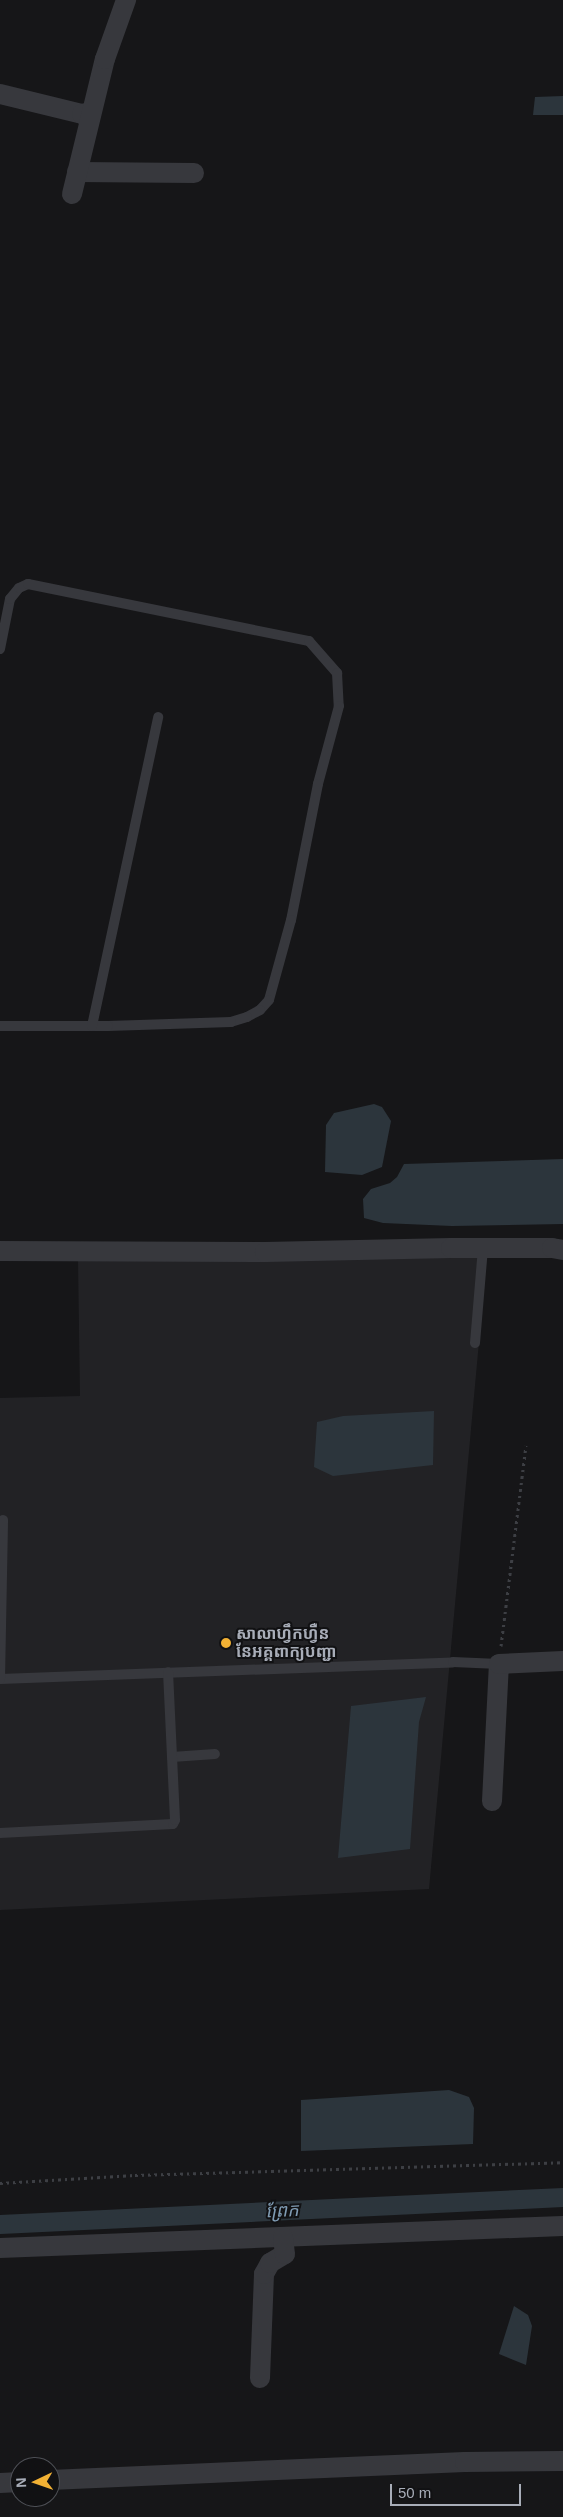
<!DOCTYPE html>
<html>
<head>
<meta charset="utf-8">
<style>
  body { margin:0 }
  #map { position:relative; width:563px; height:2517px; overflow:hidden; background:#161618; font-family:Helvetica,"Noto Sans Khmer",sans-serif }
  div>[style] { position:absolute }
  .built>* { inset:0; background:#222225 }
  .water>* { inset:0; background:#2c353c }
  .canal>* { height:19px; margin:-9.5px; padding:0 9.5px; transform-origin:9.5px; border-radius:9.5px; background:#2c353c }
  .path>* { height:3px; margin-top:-1.5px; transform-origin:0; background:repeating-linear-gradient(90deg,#3d3f44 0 2.5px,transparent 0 6.5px) }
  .lane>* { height:10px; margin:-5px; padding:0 5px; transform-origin:5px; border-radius:5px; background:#37383d }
  .street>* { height:20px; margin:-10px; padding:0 10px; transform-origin:10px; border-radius:10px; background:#37383d }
  .dots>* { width:14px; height:14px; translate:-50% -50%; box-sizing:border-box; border:2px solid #111113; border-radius:50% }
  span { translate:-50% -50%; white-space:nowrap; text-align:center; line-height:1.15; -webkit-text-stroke:4px #111113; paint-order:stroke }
  .poi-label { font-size:16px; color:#a8adb8; font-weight:700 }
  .left { translate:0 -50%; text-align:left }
  .water-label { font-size:18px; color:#7f9bb3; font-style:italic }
  .north { position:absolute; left:10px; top:2457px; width:50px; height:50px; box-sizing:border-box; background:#111113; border:1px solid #4d4f55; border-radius:50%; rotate:267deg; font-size:14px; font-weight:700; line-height:20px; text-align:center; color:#a8adb8 }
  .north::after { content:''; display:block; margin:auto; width:18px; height:22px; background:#f2b134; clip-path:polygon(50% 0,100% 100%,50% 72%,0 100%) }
  .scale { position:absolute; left:390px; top:2484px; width:131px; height:22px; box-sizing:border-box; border:2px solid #a8adb8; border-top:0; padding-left:6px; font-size:15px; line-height:18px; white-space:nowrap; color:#a8adb8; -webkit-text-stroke:4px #111113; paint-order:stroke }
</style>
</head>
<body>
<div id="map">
  <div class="built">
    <i style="clip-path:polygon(487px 1254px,429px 1889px,0 1910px,0 1398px,80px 1396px,78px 1260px)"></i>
  </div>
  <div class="water">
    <i style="clip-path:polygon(563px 96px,563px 115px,533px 115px,535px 97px)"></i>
    <i style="clip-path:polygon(374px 1104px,382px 1107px,391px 1121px,382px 1167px,362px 1175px,325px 1172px,326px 1125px,334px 1113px)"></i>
    <i style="clip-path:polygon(563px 1159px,563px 1224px,452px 1226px,383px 1223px,364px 1218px,363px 1199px,371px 1189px,390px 1183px,397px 1177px,404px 1164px)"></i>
    <i style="clip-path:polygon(434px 1411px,433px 1465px,333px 1476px,314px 1467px,317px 1422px,343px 1416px)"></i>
    <i style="clip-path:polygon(426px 1697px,419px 1722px,410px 1849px,338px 1858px,351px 1706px)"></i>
    <i style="clip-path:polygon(449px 2090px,469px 2097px,474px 2108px,473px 2144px,301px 2151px,301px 2100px)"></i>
    <i style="clip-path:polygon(514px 2306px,528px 2315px,532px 2326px,526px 2365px,499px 2354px)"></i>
  </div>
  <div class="canal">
    <i style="left:0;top:2224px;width:564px;rotate:-2.75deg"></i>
  </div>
  <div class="path">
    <i style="left:501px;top:1646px;width:202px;rotate:-82.9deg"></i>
    <i style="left:0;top:2183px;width:135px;rotate:-3.4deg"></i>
    <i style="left:135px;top:2175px;width:428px;rotate:-1.7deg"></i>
  </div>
  <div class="lane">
    <i style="left:0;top:649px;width:51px;rotate:-78.7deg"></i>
    <i style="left:10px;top:599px;width:14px;rotate:-51deg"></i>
    <i style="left:19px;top:588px;width:10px;rotate:-24deg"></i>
    <i style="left:28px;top:584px;width:287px;rotate:11.5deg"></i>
    <i style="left:309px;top:641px;width:43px;rotate:48.8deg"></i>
    <i style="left:337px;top:673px;width:33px;rotate:87deg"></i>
    <i style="left:339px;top:706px;width:81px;rotate:105.1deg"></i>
    <i style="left:318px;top:784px;width:139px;rotate:101.2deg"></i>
    <i style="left:291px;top:920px;width:83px;rotate:105.4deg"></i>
    <i style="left:269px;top:1000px;width:13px;rotate:132deg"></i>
    <i style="left:260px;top:1010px;width:15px;rotate:152deg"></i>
    <i style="left:247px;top:1017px;width:17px;rotate:163deg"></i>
    <i style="left:231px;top:1022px;width:123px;rotate:178.1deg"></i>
    <i style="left:108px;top:1026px;width:108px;rotate:180deg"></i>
    <i style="left:92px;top:1026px;width:316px;rotate:-77.9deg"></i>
    <i style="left:475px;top:1343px;width:95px;rotate:-85.2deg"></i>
    <i style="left:0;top:1679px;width:453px;rotate:-2.1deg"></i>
    <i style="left:453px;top:1662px;width:46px;rotate:2.5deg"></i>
    <i style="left:0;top:1679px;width:159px;rotate:-88.9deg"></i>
    <i style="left:172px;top:1757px;width:43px;rotate:-4deg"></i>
    <i style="left:0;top:1833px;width:173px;rotate:-3deg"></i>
    <i style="left:173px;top:1824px;width:4px;rotate:-63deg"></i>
    <i style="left:175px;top:1820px;width:148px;rotate:-92.7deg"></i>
  </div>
  <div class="street">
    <i style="left:0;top:94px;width:84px;rotate:13.7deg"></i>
    <i style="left:82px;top:114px;width:9px;rotate:-13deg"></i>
    <i style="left:77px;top:172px;width:117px;rotate:0.5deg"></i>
    <i style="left:72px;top:194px;width:139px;rotate:-76.3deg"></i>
    <i style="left:105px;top:59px;width:63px;rotate:-70.4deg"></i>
    <i style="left:0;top:1251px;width:265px;rotate:0.2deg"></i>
    <i style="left:265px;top:1252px;width:186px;rotate:-1.2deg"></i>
    <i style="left:451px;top:1248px;width:101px"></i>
    <i style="left:552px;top:1248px;width:11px;rotate:10deg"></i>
    <i style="left:492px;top:1801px;width:137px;rotate:-87.1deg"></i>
    <i style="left:499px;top:1664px;width:64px;rotate:-2.7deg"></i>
    <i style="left:0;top:2248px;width:563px;rotate:-2.24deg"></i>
    <i style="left:260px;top:2378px;width:104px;rotate:-87.8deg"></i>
    <i style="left:264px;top:2274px;width:13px;rotate:-61deg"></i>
    <i style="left:270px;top:2263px;width:17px;rotate:-31deg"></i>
    <i style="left:285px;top:2254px;width:17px;rotate:-97deg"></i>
    <i style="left:50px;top:2480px;width:415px;rotate:-2.5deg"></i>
    <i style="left:465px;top:2462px;width:98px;rotate:-0.6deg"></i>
    <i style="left:0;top:2483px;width:20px;rotate:-3deg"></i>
  </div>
  <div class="dots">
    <i style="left:226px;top:1643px;background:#f2b134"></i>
  </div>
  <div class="poi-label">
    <span class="left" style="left:236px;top:1643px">សាលាហ្វឹកហ្វឺន<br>នែអគ្គពាក្យបញ្ជា</span>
  </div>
  <div class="water-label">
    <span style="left:282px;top:2211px;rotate:-3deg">ព្រែក</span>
  </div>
  <div class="north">N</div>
  <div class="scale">50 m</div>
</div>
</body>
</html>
